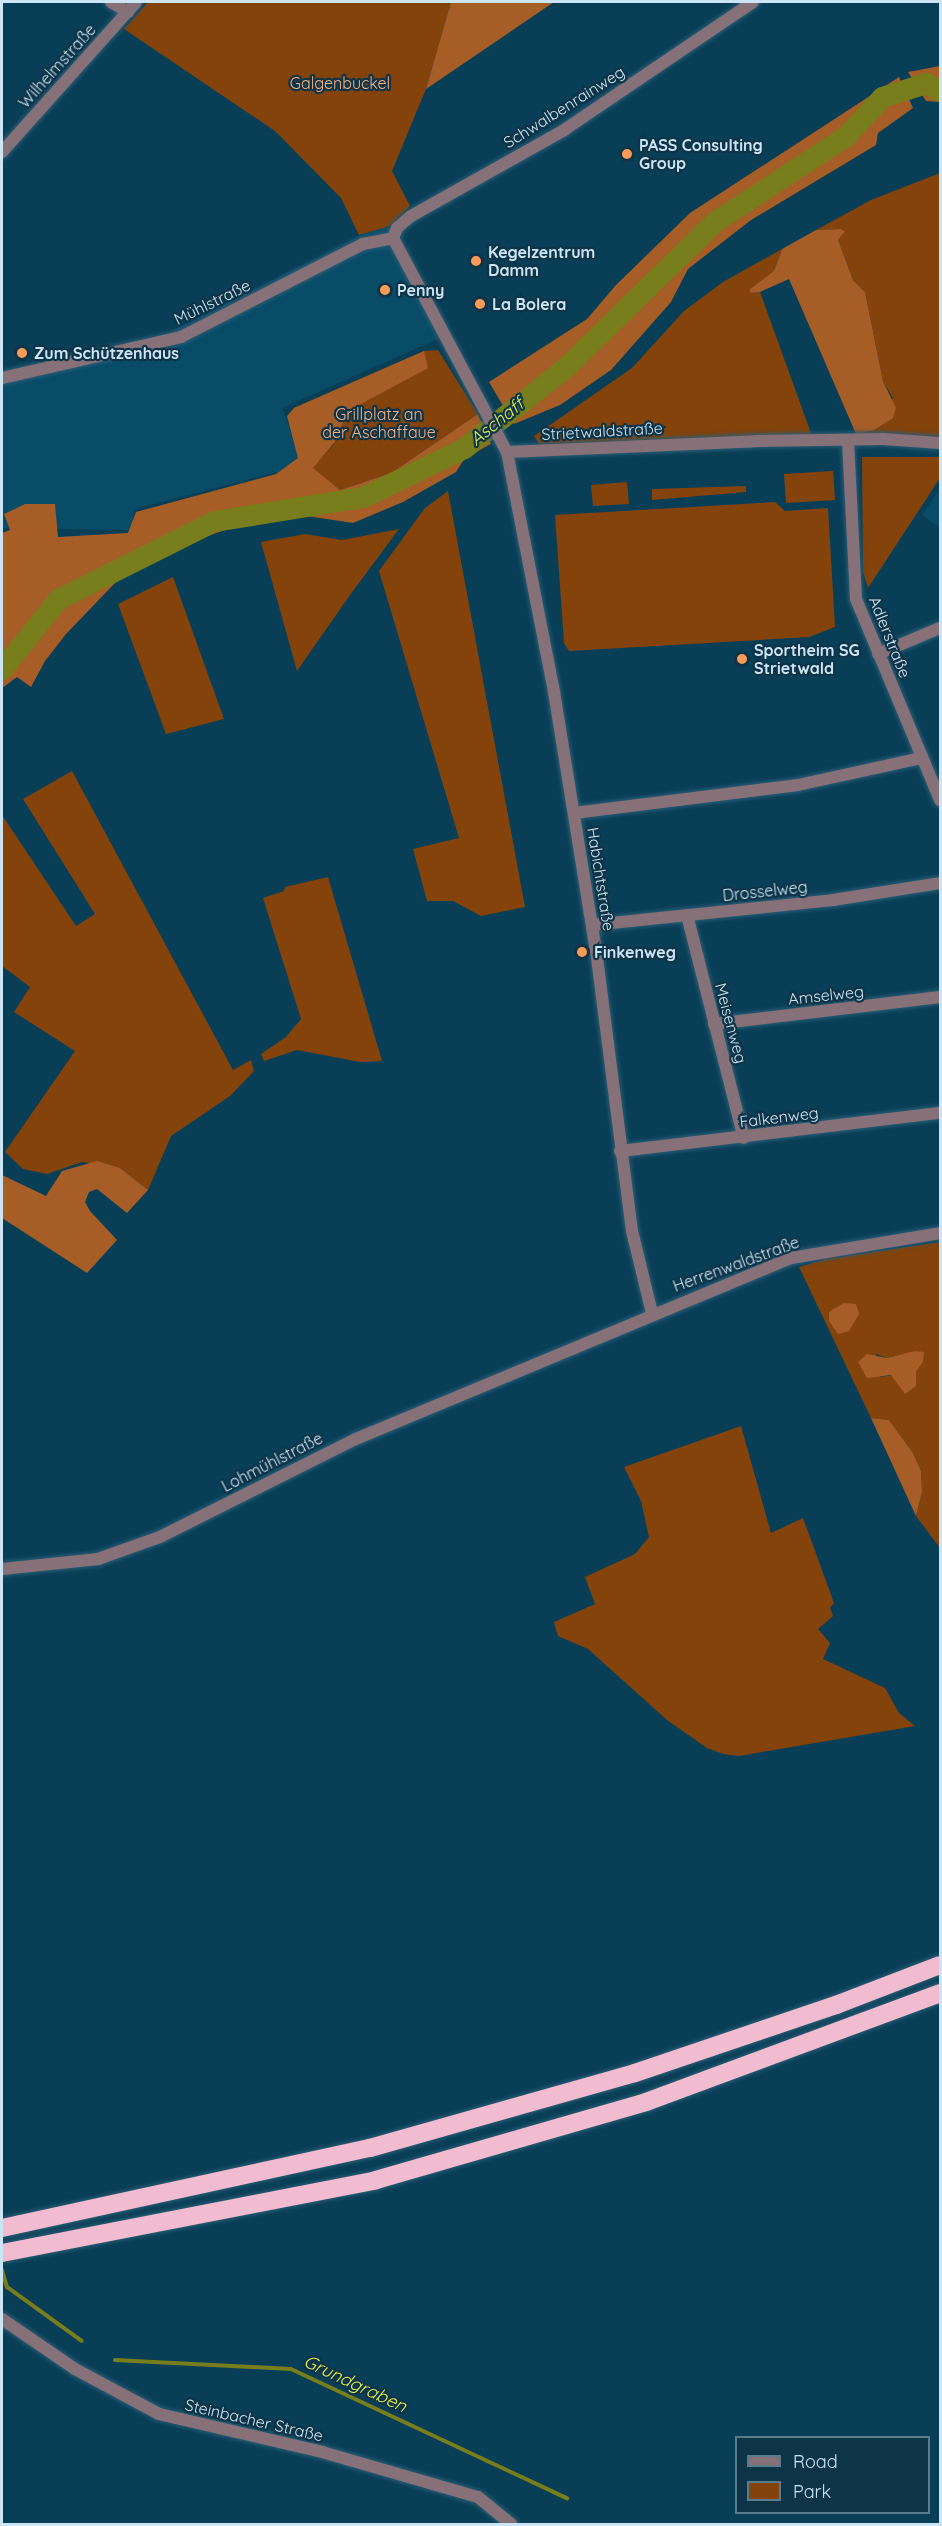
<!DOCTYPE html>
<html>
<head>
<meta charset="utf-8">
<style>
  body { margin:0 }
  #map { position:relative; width:942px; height:2526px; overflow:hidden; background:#083f57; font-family:Quicksand,sans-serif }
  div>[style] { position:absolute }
  .built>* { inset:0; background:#084c68 }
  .green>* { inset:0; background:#84430b }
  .forest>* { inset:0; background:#a75d26 }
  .stream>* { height:4px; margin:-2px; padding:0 2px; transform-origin:2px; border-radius:2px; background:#777e1b }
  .river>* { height:21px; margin:-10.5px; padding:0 10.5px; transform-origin:10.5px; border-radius:10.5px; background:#777e1b }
  .roads { filter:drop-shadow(0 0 2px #2b5d73) drop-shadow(0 0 2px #2b5d73) }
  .minor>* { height:12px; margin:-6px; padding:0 6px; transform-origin:6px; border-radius:6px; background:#877179 }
  .tertiary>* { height:12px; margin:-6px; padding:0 6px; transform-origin:6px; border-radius:6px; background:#877179 }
  .motorway>* { height:18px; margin:-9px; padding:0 9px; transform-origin:9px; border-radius:9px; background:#f2bcd0 }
  .dots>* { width:16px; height:16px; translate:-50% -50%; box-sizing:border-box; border:3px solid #0d3447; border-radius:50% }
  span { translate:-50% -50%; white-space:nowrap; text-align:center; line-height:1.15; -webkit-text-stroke:4.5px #0d3447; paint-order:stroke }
  .street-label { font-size:16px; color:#cce5f4 }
  .park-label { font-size:16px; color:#fbb182 }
  .poi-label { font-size:16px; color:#cce5f4; font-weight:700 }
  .left { translate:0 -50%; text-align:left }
  .water-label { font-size:18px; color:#e2ef50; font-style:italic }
  .frame { position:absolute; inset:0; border:3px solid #cce5f4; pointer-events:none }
  .legend { position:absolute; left:735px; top:2436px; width:195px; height:78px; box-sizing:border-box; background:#0d3447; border:2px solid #597b8c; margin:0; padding:8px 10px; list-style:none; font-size:18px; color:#cce5f4 }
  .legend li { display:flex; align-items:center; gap:12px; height:30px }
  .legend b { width:30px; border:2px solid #597b8c }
</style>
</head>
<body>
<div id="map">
  <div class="built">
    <i style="clip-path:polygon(386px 223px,440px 338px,282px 408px,304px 465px,134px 509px,132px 530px,2px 528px,2px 373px,165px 334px)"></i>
    <i style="clip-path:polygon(940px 489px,940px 528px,922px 515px)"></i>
  </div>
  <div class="green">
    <i style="clip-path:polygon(148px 2px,451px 2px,426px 89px,392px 171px,410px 206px,390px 226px,359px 235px,341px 198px,275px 131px,124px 29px)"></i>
    <i style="clip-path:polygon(940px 173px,940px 436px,856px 434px,893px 398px,883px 381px,865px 292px,853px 280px,838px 240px,840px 229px,816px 230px,871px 200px)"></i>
    <i style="clip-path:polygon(782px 249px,774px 271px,750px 293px,760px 292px,812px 436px,539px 444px,534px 436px,632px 368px,684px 311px,723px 282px)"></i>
    <i style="clip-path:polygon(438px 350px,478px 414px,391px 473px,340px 490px,312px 468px,334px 444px,294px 408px,424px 351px)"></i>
    <i style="clip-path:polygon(862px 457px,940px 457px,940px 478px,868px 588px,863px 572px)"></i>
    <i style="clip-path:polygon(833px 471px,835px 500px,786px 503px,784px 474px)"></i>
    <i style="clip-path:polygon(627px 482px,629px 504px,593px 506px,591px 485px)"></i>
    <i style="clip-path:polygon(746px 486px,746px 492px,652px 500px,652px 489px)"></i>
    <i style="clip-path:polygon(448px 491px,525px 907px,481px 916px,453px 901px,427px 901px,413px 849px,459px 838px,379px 571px,425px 508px)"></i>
    <i style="clip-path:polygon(775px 502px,785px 511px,828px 508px,835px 627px,809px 637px,569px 651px,564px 643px,555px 515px)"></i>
    <i style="clip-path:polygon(399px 529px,350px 595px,297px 671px,261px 542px,305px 534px,342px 540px)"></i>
    <i style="clip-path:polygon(173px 577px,224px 719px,166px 734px,118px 604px)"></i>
    <i style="clip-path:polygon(72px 771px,233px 1070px,251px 1060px,254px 1071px,230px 1096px,171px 1136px,148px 1190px,120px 1168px,82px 1162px,47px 1174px,23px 1169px,5px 1152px,75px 1051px,14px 1012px,30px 987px,2px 966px,2px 815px,76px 926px,95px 914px,23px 799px)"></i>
    <i style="clip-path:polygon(328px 877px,382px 1061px,360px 1062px,297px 1050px,264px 1061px,261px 1054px,286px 1037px,301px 1019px,263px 898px,284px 891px,285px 887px)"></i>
    <i style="clip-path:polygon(evenodd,940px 1242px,940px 1548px,916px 1516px,922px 1492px,921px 1471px,913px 1453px,889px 1420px,871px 1418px,799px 1267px,826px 1259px,940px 1242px,876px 1354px,887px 1358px,900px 1355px,923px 1362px,916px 1372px,880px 1377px,876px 1354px)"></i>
    <i style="clip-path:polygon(741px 1426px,771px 1533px,803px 1518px,834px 1603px,830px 1608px,833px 1616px,818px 1629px,830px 1643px,823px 1659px,885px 1688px,899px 1713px,915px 1726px,739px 1756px,723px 1754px,707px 1748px,667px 1720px,588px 1649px,558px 1636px,554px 1622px,595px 1604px,585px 1577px,635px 1554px,649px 1537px,641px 1501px,624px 1467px)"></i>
  </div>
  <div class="forest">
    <i style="clip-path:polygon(451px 2px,554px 2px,426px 89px)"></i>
    <i style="clip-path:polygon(940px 66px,940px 102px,926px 101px,908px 72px)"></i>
    <i style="clip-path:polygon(899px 77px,913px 108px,878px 133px,876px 145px,751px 220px,688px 269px,671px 302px,611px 370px,560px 405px,514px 424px,489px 382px,587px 319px,616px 285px,690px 213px)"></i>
    <i style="clip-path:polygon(840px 229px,845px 231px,838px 240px,853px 280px,865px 292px,883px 381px,896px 408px,893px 418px,874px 430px,856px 434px,789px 279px,760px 292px,750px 293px,750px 289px,774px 271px,782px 249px,816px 230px)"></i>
    <i style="clip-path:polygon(424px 351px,428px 368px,348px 411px,334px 443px,313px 468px,340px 490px,391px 473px,478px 414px,491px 444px,465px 458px,456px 472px,403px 502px,353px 523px,307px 516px,255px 520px,172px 548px,115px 583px,66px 634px,45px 661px,31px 687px,17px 677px,2px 688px,2px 533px,10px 530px,4px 514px,25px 504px,55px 504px,58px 537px,128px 533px,136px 512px,276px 474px,298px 458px,287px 416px,294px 408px)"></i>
    <i style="clip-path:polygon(97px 1161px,120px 1168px,148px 1190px,127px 1213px,97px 1189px,89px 1192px,85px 1202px,90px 1211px,117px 1240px,87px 1273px,2px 1218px,2px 1175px,46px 1196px,62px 1171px)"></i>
    <i style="clip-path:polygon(844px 1303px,856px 1304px,859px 1314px,849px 1331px,838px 1334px,829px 1321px,829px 1312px)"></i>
    <i style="clip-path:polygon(915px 1351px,924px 1352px,923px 1362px,916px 1372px,916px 1386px,905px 1394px,891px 1375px,867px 1378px,858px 1362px,867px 1354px,887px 1358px)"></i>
    <i style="clip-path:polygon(871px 1418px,889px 1420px,913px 1453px,921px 1471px,922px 1492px,916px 1516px)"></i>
  </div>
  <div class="stream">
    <i style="left:2px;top:2270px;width:18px;rotate:74deg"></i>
    <i style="left:7px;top:2287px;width:92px;rotate:35.8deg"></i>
    <i style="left:115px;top:2360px;width:176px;rotate:2.9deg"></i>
    <i style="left:291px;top:2369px;width:305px;rotate:25.1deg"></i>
  </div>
  <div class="river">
    <i style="left:2px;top:669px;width:90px;rotate:-51.3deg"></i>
    <i style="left:58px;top:599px;width:174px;rotate:-26.6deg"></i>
    <i style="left:214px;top:521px;width:151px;rotate:-9.2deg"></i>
    <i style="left:363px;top:497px;width:112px;rotate:-25.9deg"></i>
    <i style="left:464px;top:448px;width:130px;rotate:-38.5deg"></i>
    <i style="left:566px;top:367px;width:207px;rotate:-44.4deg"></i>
    <i style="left:714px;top:222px;width:158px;rotate:-33.1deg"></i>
    <i style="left:846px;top:136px;width:53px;rotate:-47.3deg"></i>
    <i style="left:882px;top:97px;width:46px;rotate:-17.7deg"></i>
    <i style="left:926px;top:83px;width:16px;rotate:30deg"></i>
  </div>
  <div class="roads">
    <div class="minor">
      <i style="left:111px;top:2px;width:20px;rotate:30deg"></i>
      <i style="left:2px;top:152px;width:201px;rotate:-48.2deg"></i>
      <i style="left:393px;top:238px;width:242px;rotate:62deg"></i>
      <i style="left:507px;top:452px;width:245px;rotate:78.9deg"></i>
      <i style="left:554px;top:692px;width:261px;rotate:80.8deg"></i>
      <i style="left:596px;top:950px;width:283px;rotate:82.7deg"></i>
      <i style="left:632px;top:1231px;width:84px;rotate:76.3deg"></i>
      <i style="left:393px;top:238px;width:11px;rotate:-68deg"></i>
      <i style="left:397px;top:228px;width:18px;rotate:-41deg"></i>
      <i style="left:411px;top:216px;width:176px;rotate:-29.3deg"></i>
      <i style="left:564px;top:130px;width:228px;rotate:-34.1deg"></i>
      <i style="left:2px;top:378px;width:184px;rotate:-12.9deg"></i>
      <i style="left:181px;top:337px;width:204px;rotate:-27.1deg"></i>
      <i style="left:363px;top:244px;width:31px;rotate:-11deg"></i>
      <i style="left:848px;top:441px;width:158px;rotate:87.1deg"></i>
      <i style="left:856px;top:599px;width:218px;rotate:67.3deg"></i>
      <i style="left:507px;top:452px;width:249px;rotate:-2.5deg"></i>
      <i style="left:756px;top:441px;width:127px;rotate:-0.9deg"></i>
      <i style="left:883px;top:439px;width:57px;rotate:4deg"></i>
      <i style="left:878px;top:654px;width:67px;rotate:-22.8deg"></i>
      <i style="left:574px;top:813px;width:226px;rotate:-7.1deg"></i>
      <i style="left:798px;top:785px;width:127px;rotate:-12.3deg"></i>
      <i style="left:687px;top:915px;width:230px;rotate:75.7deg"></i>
      <i style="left:592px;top:925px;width:242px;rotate:-5.9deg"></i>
      <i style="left:833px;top:900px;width:108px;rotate:-9deg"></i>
      <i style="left:714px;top:1024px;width:228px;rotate:-6.8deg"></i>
      <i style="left:620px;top:1151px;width:322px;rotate:-6.8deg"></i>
      <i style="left:2px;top:1569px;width:97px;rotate:-5.9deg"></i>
      <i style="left:98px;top:1559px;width:66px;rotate:-19.5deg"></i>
      <i style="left:160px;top:1537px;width:219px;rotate:-26.6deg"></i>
      <i style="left:356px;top:1439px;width:471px;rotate:-22.6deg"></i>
      <i style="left:791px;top:1258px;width:151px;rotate:-9.5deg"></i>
    </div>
    <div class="tertiary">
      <i style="left:2px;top:2319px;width:88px;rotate:34.4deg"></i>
      <i style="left:75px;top:2369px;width:95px;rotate:28.2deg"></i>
      <i style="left:159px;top:2414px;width:167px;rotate:13.1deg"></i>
      <i style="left:322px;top:2452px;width:162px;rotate:16.1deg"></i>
      <i style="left:478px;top:2497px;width:43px;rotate:39.3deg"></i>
    </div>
    <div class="motorway">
      <i style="left:2px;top:2228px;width:377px;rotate:-12.3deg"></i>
      <i style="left:370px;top:2148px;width:275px;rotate:-15.8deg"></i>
      <i style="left:635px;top:2073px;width:212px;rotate:-18.7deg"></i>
      <i style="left:836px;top:2005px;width:111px;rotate:-21deg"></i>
      <i style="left:2px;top:2253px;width:381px;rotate:-11deg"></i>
      <i style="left:376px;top:2180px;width:281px;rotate:-16.1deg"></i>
      <i style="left:646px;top:2102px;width:314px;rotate:-20.3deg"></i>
    </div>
  </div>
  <div class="dots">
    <i style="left:627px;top:154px;background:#fe9c57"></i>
    <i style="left:476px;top:261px;background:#fe9c57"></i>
    <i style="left:385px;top:290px;background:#fe9c57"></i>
    <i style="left:480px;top:304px;background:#fe9c57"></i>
    <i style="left:22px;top:353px;background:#fe9c57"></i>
    <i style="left:742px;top:659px;background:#fe9c57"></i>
    <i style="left:582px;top:952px;background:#fe9c57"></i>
  </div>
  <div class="street-label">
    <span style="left:57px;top:66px;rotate:-48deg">Wilhelmstraße</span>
    <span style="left:564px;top:107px;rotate:-32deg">Schwalbenrainweg</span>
    <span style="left:212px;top:302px;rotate:-26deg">Mühlstraße</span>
    <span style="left:602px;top:431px;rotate:-3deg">Strietwaldstraße</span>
    <span style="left:890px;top:637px;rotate:68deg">Adlerstraße</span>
    <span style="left:601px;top:879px;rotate:81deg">Habichtstraße</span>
    <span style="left:765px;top:891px;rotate:-6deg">Drosselweg</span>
    <span style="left:826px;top:995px;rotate:-6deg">Amselweg</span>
    <span style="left:731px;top:1023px;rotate:75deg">Meisenweg</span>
    <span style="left:779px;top:1117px;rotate:-7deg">Falkenweg</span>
    <span style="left:736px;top:1264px;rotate:-20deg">Herrenwaldstraße</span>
    <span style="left:272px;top:1462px;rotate:-27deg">Lohmühlstraße</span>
    <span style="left:254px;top:2420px;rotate:13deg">Steinbacher Straße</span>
  </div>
  <div class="park-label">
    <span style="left:340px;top:83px">Galgenbuckel</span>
    <span style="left:379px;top:423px">Grillplatz an<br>der Aschaffaue</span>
  </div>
  <div class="poi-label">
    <span class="left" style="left:639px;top:154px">PASS Consulting<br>Group</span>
    <span class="left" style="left:488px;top:261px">Kegelzentrum<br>Damm</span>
    <span class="left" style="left:397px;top:290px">Penny</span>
    <span class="left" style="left:492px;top:304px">La Bolera</span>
    <span class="left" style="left:34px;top:353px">Zum Schützenhaus</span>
    <span class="left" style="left:754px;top:659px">Sportheim SG<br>Strietwald</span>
    <span class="left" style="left:594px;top:952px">Finkenweg</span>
  </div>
  <div class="water-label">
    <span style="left:497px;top:422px;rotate:-39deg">Aschaff</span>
    <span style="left:355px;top:2384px;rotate:25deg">Grundgraben</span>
  </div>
  <div class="frame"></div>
  <ul class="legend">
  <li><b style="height:8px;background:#877179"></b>Road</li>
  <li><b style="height:16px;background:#84430b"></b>Park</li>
  </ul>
</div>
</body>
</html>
